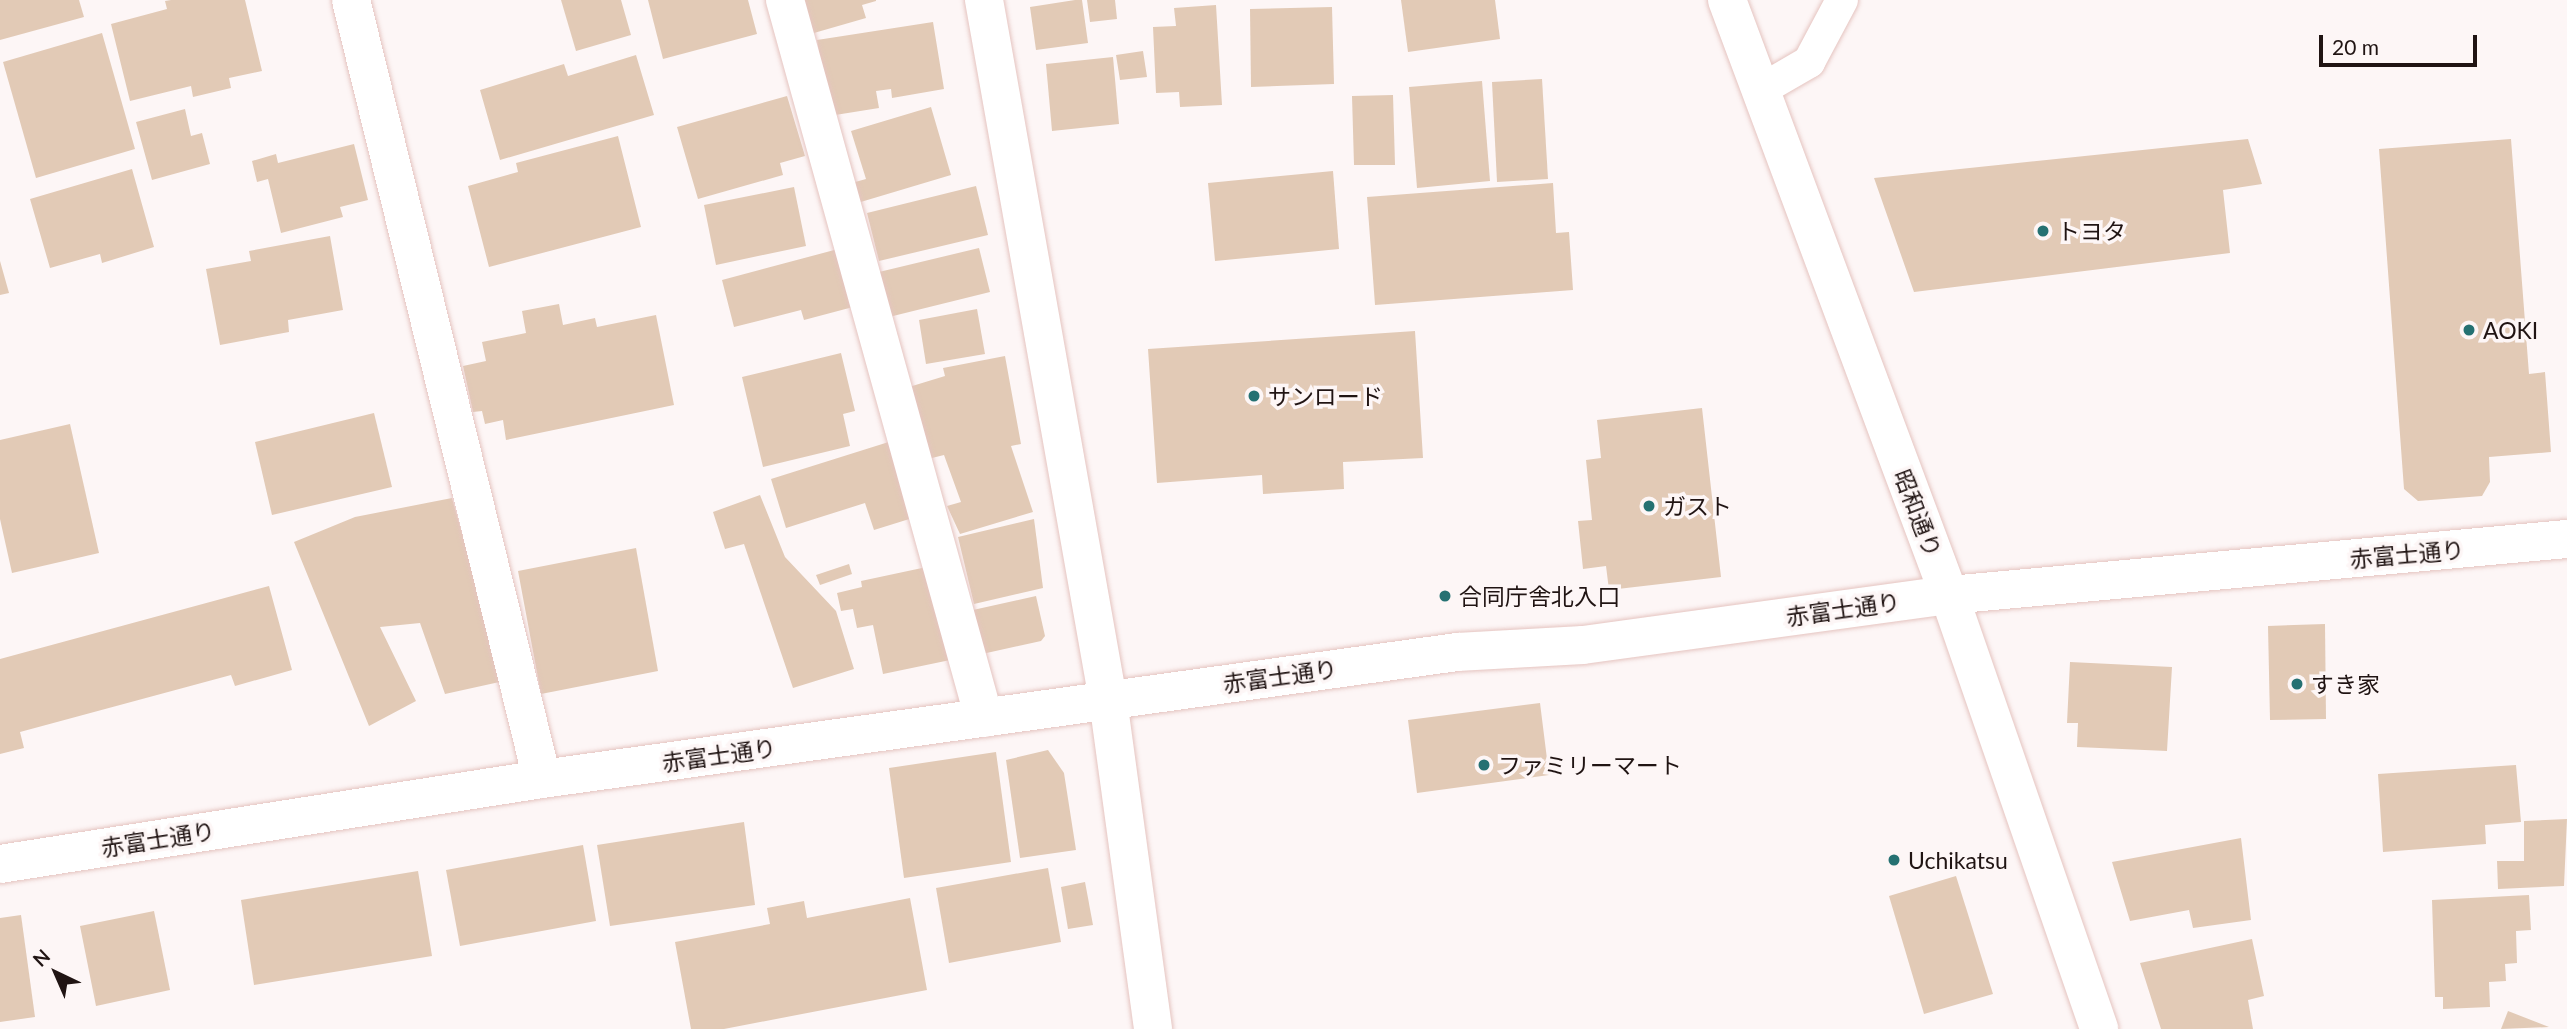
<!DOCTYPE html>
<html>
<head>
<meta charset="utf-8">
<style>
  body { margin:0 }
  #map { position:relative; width:2567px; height:1029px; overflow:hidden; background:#fdf6f6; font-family:Lato,"Noto Sans JP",sans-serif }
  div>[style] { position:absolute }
  .building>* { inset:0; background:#e2cab6 }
  .roads { filter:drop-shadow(0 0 2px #e5c4c0) drop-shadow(0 0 2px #e5c4c0) }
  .service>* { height:32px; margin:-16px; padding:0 16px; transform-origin:16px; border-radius:16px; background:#fff }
  .minor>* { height:38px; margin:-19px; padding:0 19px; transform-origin:19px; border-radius:19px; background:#fff }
  .tertiary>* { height:38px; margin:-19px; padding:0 19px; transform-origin:19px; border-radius:19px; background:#fff }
  .dots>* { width:19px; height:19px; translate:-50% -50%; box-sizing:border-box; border:4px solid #fdf6f6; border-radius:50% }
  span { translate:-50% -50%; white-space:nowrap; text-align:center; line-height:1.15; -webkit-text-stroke:7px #fdf6f6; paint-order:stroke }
  .poi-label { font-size:23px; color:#201413 }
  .left { translate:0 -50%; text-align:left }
  .street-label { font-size:23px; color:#201413 }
  .north { position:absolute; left:21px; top:938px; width:70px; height:70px; -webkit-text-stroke:5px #fdf6f6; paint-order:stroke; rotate:316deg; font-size:19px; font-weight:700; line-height:28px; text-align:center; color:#201413 }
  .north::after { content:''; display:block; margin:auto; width:24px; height:32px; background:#201413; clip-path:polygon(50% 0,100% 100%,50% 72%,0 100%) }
  .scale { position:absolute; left:2319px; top:35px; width:158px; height:32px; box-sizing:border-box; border:4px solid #201413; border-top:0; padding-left:9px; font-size:21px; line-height:24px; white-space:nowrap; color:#201413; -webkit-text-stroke:5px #fdf6f6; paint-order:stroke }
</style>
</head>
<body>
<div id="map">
  <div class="building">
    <i style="clip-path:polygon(0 0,79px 0,84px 17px,0 40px)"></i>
    <i style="clip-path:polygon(171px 0,245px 0,262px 71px,229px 78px,231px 88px,193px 97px,191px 86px,130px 101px,111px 24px,167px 9px,165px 1px)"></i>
    <i style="clip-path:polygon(561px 0,621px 0,631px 35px,576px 51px)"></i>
    <i style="clip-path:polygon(648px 0,748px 0,757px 34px,663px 59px)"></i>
    <i style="clip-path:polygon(798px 0,876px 0,876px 1px,862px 5px,866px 18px,807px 35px)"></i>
    <i style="clip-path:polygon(1075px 0,1082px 0,1088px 43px,1036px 50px,1030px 7px)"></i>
    <i style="clip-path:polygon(1087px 0,1115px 0,1117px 19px,1090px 22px)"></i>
    <i style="clip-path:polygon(1401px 0,1495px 0,1500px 39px,1408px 52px)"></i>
    <i style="clip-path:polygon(1216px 5px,1222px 105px,1180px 107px,1179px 92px,1156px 93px,1153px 27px,1176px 26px,1174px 8px)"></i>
    <i style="clip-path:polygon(1332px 7px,1334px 84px,1251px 87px,1250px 9px)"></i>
    <i style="clip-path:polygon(933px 22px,944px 89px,892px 98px,891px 89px,876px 91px,879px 108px,829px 116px,817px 40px)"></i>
    <i style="clip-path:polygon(102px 33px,135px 149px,36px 178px,3px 62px)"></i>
    <i style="clip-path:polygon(1143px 51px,1147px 77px,1120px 80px,1116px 55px)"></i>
    <i style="clip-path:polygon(636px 55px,654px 115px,500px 160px,480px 90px,564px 64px,568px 76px)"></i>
    <i style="clip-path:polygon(1113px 57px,1119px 124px,1052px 131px,1046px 64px)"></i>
    <i style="clip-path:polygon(1542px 79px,1548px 179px,1497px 182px,1492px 82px)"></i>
    <i style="clip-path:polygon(1482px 81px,1490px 181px,1417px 188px,1409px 87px)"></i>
    <i style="clip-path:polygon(1393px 95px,1395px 165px,1354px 165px,1352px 96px)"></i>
    <i style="clip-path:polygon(787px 96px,805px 156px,780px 163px,783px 175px,698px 199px,677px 127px)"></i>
    <i style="clip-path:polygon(931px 107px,951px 175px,854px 204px,848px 184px,866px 179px,851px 131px)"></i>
    <i style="clip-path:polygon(185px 109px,191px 136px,202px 133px,210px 164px,152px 180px,136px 122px)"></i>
    <i style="clip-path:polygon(618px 136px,641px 227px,489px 267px,468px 186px,518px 172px,516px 163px)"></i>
    <i style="clip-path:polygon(2248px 139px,2262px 184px,2223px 190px,2230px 253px,1914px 292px,1874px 178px)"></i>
    <i style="clip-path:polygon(2511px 139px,2529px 374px,2545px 372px,2551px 452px,2489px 457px,2490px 482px,2482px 496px,2418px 501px,2404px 489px,2379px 149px)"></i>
    <i style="clip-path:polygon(354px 144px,368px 200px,340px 207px,343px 217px,281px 233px,268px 179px,257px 182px,252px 161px,276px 154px,278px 163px)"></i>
    <i style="clip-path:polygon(132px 169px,154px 247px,102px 263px,100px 254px,50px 268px,30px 199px)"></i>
    <i style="clip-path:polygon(1333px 171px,1339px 249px,1215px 261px,1208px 183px)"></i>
    <i style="clip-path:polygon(1553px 183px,1556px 233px,1569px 232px,1573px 290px,1375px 305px,1367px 197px)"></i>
    <i style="clip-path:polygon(976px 186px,988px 235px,879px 261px,867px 213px)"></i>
    <i style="clip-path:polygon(794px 187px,806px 246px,716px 265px,704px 205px)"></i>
    <i style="clip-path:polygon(330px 236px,343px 310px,288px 320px,289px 332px,220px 345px,206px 269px,251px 261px,249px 251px)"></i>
    <i style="clip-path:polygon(979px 248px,990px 292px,889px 317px,879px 272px)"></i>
    <i style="clip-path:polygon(838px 249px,853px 307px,804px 320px,801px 310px,734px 327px,722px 280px)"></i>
    <i style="clip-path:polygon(0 261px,9px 293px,0 295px)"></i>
    <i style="clip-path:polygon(559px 304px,563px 325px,595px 318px,597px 327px,656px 315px,674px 405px,506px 440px,503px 420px,485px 424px,482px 411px,473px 412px,463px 366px,486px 361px,482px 342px,526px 333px,522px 311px)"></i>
    <i style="clip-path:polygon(977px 309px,985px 354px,926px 364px,919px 320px)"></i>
    <i style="clip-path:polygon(1415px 331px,1423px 458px,1343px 462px,1344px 489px,1263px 494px,1262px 475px,1157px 483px,1148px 349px)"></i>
    <i style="clip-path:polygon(841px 353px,855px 411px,843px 414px,850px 446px,763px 467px,742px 377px)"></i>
    <i style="clip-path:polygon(1005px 356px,1021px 444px,1011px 446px,1033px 512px,960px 534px,947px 506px,961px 502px,944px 455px,928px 459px,909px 387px,945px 376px,943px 368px)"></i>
    <i style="clip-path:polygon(1702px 408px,1721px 577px,1609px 590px,1606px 566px,1583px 569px,1578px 521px,1592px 520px,1586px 460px,1601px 458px,1597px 420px)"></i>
    <i style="clip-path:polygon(374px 413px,392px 487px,272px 515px,255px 442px)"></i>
    <i style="clip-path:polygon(70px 424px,99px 553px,12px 573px,0 519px,0 440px)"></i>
    <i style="clip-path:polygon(895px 440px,919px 516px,874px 530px,865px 503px,786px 528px,771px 479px)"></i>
    <i style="clip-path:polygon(760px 495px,785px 557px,836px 611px,854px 669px,793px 688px,744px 544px,725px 549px,713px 512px)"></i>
    <i style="clip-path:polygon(452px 498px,504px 681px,445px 694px,420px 623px,380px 627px,416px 701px,369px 726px,294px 542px,355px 517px)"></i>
    <i style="clip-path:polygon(1034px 519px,1043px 588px,974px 604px,958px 537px)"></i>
    <i style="clip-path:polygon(636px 548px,658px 671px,541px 694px,518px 571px)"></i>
    <i style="clip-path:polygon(849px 564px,852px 574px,820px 585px,816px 575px)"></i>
    <i style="clip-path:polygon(936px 565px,955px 659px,883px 674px,873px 625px,857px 628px,853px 609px,841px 611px,837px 593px,862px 587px,861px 581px)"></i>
    <i style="clip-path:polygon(269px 586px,292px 670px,235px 686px,231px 675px,20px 732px,24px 748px,0 754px,0 659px)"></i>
    <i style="clip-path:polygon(1036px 596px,1045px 636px,1041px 641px,982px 654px,973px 610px)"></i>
    <i style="clip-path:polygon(2325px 624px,2326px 719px,2270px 720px,2268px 626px)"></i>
    <i style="clip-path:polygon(2070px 662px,2172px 667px,2167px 751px,2077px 747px,2078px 723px,2067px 723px)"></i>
    <i style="clip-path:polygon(1540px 703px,1549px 775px,1417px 793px,1408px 720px)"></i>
    <i style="clip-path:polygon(1048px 750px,1064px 773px,1076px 850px,1020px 858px,1006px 760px)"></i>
    <i style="clip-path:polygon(996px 752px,1011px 862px,904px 878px,889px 768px)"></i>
    <i style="clip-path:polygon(2516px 765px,2521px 822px,2485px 825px,2486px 844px,2383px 852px,2378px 774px)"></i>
    <i style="clip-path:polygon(2567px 819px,2564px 886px,2498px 889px,2497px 861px,2524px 861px,2524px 821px)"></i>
    <i style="clip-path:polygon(744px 822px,755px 905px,610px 926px,597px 845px)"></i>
    <i style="clip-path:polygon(2241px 838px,2251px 920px,2193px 928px,2189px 910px,2130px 921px,2112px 862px)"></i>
    <i style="clip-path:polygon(583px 845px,596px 921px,460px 946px,446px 870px)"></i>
    <i style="clip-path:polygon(1048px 868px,1061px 942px,949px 963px,936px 888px)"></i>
    <i style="clip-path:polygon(418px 871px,432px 956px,254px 985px,241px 900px)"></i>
    <i style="clip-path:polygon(1956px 876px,1993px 994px,1924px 1014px,1889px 896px)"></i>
    <i style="clip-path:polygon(1085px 882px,1093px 925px,1068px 929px,1061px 887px)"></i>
    <i style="clip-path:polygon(2529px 895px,2531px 930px,2516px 931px,2517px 963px,2505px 964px,2506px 981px,2489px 982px,2490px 1007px,2443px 1009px,2443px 997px,2435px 997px,2432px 900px)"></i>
    <i style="clip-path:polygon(910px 898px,927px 990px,724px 1029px,691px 1029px,675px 942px,770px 924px,767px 908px,804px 901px,807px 918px)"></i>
    <i style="clip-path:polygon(154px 911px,170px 990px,96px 1006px,80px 926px)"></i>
    <i style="clip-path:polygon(21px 915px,35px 1017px,0 1022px,0 918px)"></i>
    <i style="clip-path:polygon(2252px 939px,2264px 996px,2248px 1000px,2253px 1029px,2161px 1029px,2140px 963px)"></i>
    <i style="clip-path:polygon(2508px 1011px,2549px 1027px,2501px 1029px)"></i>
  </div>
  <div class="roads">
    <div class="service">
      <i style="left:1759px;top:91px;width:58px;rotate:-30.1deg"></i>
      <i style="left:1809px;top:62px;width:70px;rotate:-62deg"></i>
    </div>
    <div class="minor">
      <i style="left:351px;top:0;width:802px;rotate:76.22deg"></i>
      <i style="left:785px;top:0;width:745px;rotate:74.51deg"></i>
    </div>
    <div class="tertiary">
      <i style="left:984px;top:0;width:711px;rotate:79.95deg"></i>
      <i style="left:1108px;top:700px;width:332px;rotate:82.2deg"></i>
      <i style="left:1727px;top:0;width:635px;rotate:69.54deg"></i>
      <i style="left:1949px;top:595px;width:459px;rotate:70.9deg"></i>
      <i style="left:0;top:864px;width:549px;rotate:-8.91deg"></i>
      <i style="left:542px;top:779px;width:924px;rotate:-7.9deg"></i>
      <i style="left:1457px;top:652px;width:126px;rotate:-3.2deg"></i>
      <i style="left:1583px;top:645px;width:369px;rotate:-7.8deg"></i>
      <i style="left:1949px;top:595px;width:621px;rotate:-5.18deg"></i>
    </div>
  </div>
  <div class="dots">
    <i style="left:2043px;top:231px;background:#257172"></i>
    <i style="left:2469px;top:330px;background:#257172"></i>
    <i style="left:1254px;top:396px;background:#257172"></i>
    <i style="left:1649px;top:506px;background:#257172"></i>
    <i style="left:1445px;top:596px;background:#257172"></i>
    <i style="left:2297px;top:684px;background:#257172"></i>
    <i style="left:1484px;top:765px;background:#257172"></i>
    <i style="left:1894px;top:860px;background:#257172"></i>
  </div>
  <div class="poi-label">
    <span class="left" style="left:2057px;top:231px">トヨタ</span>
    <span class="left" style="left:2483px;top:330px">AOKI</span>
    <span class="left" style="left:1268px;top:396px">サンロード</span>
    <span class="left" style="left:1663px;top:506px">ガスト</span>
    <span class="left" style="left:1459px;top:596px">合同庁舎北入口</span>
    <span class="left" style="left:2311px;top:684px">すき家</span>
    <span class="left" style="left:1498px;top:765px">ファミリーマート</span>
    <span class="left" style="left:1908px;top:860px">Uchikatsu</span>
  </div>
  <div class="street-label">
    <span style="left:1918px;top:513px;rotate:69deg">昭和通り</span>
    <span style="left:2407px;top:554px;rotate:-5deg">赤富士通り</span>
    <span style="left:1843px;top:609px;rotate:-8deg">赤富士通り</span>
    <span style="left:1280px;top:676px;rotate:-8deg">赤富士通り</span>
    <span style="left:719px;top:755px;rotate:-8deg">赤富士通り</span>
    <span style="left:158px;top:839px;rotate:-9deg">赤富士通り</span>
  </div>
  <div class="north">N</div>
  <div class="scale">20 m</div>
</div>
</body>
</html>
